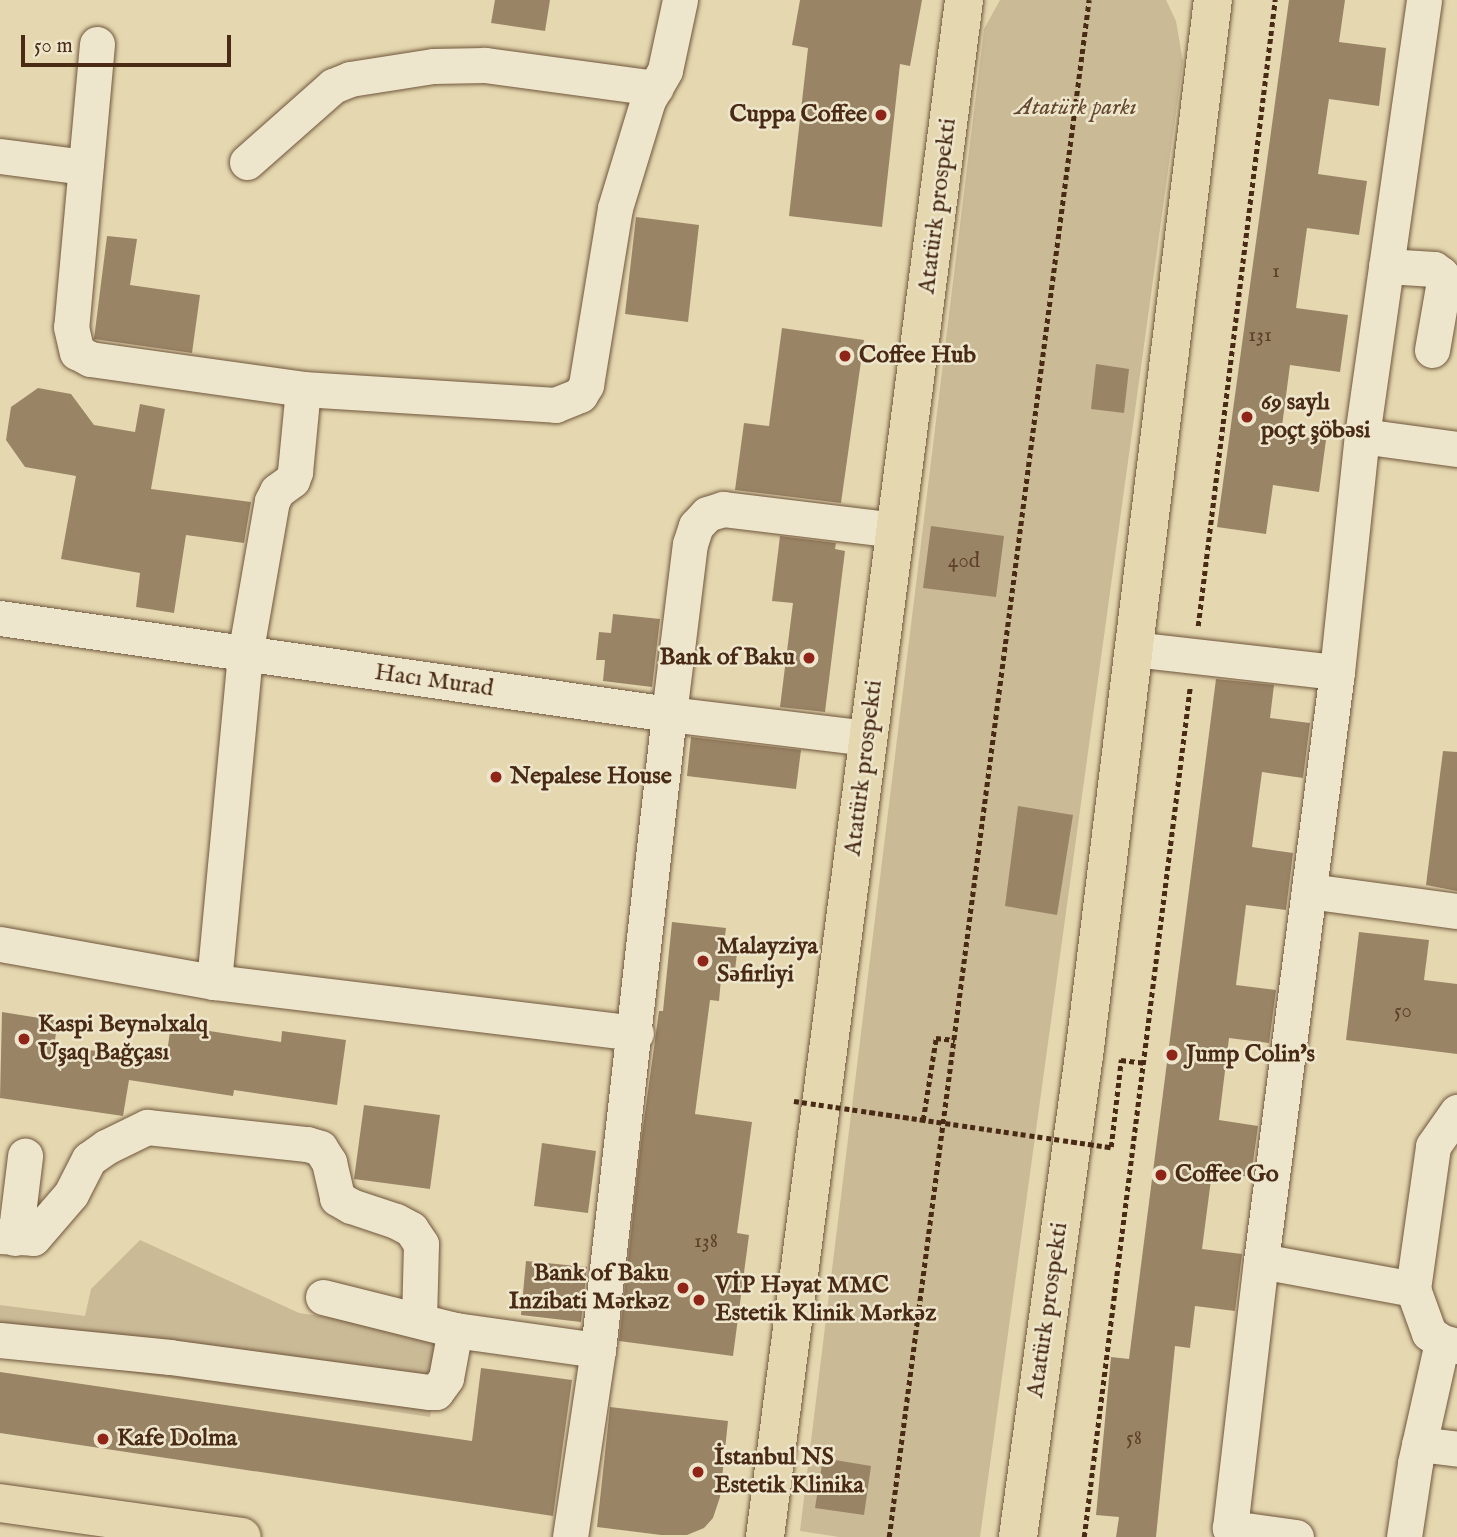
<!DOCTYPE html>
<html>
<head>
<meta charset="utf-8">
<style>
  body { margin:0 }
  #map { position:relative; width:1457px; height:1537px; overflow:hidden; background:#e5d8b0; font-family:"IM FELL English",serif }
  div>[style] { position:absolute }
  .green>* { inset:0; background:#caba96 }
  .building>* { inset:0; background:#9a8466 }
  .path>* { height:4.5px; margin-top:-2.25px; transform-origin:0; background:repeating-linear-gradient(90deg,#492a15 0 5px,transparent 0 8.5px) }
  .roads { filter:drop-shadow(0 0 2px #70563c) drop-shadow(0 0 2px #70563c) }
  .minor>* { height:35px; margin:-17.5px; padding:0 17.5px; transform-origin:17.5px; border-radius:17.5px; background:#eee6cc }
  .major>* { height:38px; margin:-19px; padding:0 19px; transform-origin:19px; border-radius:19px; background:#e5d8b0 }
  .path-bridge>* { height:4.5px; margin-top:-2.25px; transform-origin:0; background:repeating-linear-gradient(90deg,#492a15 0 5px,transparent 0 8.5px) }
  .dots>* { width:19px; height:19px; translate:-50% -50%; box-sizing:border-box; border:4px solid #eee6cc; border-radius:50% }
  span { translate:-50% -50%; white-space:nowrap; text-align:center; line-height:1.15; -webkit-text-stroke:5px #eee6cc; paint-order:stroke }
  .number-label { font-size:21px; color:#5d4029 }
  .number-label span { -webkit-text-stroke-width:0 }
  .park-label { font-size:24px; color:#63472f; font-style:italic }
  .poi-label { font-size:24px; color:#492a15; font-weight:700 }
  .right { translate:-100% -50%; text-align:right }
  .left { translate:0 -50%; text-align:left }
  .street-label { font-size:24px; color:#492a15 }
  .scale { position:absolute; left:21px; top:35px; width:210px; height:32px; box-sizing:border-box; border:4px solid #492a15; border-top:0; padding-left:9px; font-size:21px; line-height:24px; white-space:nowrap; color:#492a15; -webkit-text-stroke:5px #eee6cc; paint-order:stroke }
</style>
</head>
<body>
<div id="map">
  <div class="green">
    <i style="clip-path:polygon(1000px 0,1166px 0,1176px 21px,1183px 62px,980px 1537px,839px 1537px,800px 1531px,984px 29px)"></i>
    <i style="clip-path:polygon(140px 1240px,299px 1313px,444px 1334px,430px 1417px,0 1353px,0 1305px,85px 1316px,91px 1289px)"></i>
  </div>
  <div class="building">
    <i style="clip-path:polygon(495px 0,550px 0,545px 31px,491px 23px)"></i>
    <i style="clip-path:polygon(800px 0,922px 0,910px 66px,900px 64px,882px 227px,789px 216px,808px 48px,792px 45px)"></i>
    <i style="clip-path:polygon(1289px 0,1345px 0,1339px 42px,1386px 48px,1379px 106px,1329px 99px,1318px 174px,1367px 181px,1359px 235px,1307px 228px,1296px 308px,1348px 315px,1340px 372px,1290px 365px,1281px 434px,1326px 440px,1319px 492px,1273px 485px,1266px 534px,1217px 527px)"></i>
    <i style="clip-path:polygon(636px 217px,699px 225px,688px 322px,625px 314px)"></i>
    <i style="clip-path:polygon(107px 236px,137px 239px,130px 285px,200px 295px,192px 353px,94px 339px)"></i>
    <i style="clip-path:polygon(782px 328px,864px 340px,841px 503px,735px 490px,744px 423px,769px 426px)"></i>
    <i style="clip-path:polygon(1096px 364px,1129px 369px,1124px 413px,1091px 409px)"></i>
    <i style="clip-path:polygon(38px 388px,71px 394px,94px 425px,135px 432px,140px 404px,165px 409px,151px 489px,251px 502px,244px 543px,186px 535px,174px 613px,136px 607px,140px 573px,61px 559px,76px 476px,25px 467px,6px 440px,11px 407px)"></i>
    <i style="clip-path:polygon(931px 526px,1004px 536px,996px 597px,923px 588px)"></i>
    <i style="clip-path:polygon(780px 536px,836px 543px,835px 549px,845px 551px,825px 712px,780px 707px,793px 603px,772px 601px)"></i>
    <i style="clip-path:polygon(613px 614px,660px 619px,652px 687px,603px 681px,605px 660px,596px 660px,599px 632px,611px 633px)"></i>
    <i style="clip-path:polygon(1216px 679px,1274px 685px,1270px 718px,1310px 723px,1303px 778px,1262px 772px,1252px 847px,1293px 853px,1286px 910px,1246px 905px,1236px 985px,1276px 990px,1269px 1043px,1229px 1038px,1219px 1120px,1258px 1126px,1251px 1177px,1212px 1172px,1202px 1249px,1242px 1254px,1235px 1311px,1195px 1306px,1190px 1348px,1175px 1346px,1156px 1537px,1116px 1537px,1119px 1517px,1096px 1515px,1111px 1357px,1129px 1359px)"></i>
    <i style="clip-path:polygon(691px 737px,801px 750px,796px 789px,687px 776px)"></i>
    <i style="clip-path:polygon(1443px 751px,1457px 752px,1457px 891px,1426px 885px)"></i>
    <i style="clip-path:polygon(1018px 806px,1073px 815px,1057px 915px,1005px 906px)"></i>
    <i style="clip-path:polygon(672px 922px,726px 928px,723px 951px,737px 953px,734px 980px,721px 979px,719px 1001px,710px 1000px,695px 1114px,752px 1122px,737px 1233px,749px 1235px,733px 1356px,619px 1341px,641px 1142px,659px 1011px,663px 1011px)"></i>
    <i style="clip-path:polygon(1359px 932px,1429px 940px,1424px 980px,1457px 984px,1457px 1054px,1346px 1040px)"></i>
    <i style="clip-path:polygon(2px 1012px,58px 1021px,54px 1046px,166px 1059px,171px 1025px,281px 1042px,282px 1031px,346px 1040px,337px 1105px,234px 1090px,233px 1096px,129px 1080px,123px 1116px,0 1098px)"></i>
    <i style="clip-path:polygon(364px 1105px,440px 1115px,430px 1189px,354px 1179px)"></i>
    <i style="clip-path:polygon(542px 1143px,596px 1151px,588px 1213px,534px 1206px)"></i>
    <i style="clip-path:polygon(526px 1261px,587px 1267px,581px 1322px,521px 1315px)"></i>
    <i style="clip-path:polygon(481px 1368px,572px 1380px,553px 1516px,0 1433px,0 1372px,472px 1441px)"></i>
    <i style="clip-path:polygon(610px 1407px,728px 1421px,720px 1497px,713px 1518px,704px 1528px,687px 1535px,661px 1535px,597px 1527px)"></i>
    <i style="clip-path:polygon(823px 1458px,871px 1466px,864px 1515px,815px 1508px)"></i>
  </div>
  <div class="path">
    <i style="left:1198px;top:626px;width:631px;rotate:-82.99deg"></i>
    <i style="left:923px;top:1120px;width:83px;rotate:-81deg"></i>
    <i style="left:936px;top:1038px;width:19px;rotate:6deg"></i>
    <i style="left:1111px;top:1147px;width:88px;rotate:-83.4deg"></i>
    <i style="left:1121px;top:1060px;width:23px;rotate:7deg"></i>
    <i style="left:889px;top:1537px;width:1550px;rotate:-82.59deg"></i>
    <i style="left:1084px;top:1537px;width:857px;rotate:-82.89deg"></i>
  </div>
  <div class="roads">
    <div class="minor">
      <i style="left:97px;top:44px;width:284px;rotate:95.2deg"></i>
      <i style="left:71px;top:327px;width:26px;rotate:77deg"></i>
      <i style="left:77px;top:352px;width:15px;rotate:28deg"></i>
      <i style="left:90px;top:359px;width:215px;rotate:8deg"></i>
      <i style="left:303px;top:389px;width:253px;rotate:3.6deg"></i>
      <i style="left:555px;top:405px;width:27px;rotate:-22deg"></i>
      <i style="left:580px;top:395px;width:12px;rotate:-59deg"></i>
      <i style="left:586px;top:385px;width:179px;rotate:-80.7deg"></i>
      <i style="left:615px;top:208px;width:113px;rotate:-73deg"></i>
      <i style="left:648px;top:100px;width:34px;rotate:-60deg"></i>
      <i style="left:665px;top:70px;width:72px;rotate:-77.9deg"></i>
      <i style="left:0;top:156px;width:86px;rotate:7.4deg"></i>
      <i style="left:247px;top:162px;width:115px;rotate:-41.5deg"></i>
      <i style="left:333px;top:86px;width:18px;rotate:-22deg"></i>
      <i style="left:350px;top:79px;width:84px;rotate:-8.9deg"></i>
      <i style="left:433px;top:66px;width:52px;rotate:-1.1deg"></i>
      <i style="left:485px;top:65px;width:172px;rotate:7.7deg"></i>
      <i style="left:1386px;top:266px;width:48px;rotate:3.6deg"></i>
      <i style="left:1434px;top:269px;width:9px;rotate:36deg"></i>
      <i style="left:1441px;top:274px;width:8px;rotate:67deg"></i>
      <i style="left:1444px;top:281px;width:70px;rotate:99.9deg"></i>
      <i style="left:1362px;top:436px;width:96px;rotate:7.8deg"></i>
      <i style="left:0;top:618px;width:676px;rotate:8.17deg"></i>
      <i style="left:669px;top:714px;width:200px;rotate:6.9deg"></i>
      <i style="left:1134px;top:649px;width:204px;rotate:6.5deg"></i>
      <i style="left:1309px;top:891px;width:149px;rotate:7.7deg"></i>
      <i style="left:0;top:944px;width:217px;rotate:10.1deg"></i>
      <i style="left:214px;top:982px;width:425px;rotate:6.9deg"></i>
      <i style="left:214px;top:982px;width:328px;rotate:-84.6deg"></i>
      <i style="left:245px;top:655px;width:156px;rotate:-80.1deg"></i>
      <i style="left:272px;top:501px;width:11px;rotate:-63deg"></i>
      <i style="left:277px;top:491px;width:19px;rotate:-36deg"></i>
      <i style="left:292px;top:480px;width:9px;rotate:-69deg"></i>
      <i style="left:295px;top:472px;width:83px;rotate:-84.5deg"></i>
      <i style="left:0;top:1236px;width:33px;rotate:3deg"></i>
      <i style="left:33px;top:1238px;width:58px;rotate:-49.2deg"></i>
      <i style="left:71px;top:1194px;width:39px;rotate:-63deg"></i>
      <i style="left:89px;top:1159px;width:21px;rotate:-35deg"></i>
      <i style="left:106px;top:1147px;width:46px;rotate:-26deg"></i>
      <i style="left:147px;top:1127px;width:161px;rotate:6.1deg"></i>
      <i style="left:307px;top:1144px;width:14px;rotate:17deg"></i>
      <i style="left:320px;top:1148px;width:17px;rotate:57deg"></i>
      <i style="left:329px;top:1162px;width:37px;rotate:77deg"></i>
      <i style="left:337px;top:1198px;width:16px;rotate:30deg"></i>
      <i style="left:351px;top:1206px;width:47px;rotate:18.4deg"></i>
      <i style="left:396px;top:1221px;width:17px;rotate:28deg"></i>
      <i style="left:411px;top:1229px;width:18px;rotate:56deg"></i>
      <i style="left:421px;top:1244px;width:75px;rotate:91.5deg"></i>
      <i style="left:15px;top:1238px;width:83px;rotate:-83deg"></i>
      <i style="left:1261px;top:1261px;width:155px;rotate:10.4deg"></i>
      <i style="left:1413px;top:1289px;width:47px;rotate:70deg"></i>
      <i style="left:1429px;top:1333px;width:16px;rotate:35deg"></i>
      <i style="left:1442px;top:1342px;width:16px;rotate:15deg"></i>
      <i style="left:1413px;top:1289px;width:144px;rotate:-82deg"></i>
      <i style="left:1433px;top:1146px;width:42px;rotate:-54.8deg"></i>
      <i style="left:323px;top:1297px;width:136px;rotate:14deg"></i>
      <i style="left:455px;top:1330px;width:144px;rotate:8deg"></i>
      <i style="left:0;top:1340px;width:171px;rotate:5.7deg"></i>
      <i style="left:170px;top:1357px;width:262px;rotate:7.7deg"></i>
      <i style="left:430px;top:1392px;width:6px"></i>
      <i style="left:436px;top:1392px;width:17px;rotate:-54deg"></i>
      <i style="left:446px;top:1378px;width:49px;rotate:-79.4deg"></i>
      <i style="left:1419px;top:1444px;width:38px;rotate:7deg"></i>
      <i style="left:570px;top:1537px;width:189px;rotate:-81.5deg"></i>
      <i style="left:598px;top:1350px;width:640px;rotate:-83.63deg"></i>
      <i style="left:669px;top:714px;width:171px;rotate:-83deg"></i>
      <i style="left:690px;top:544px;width:19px;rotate:-72deg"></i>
      <i style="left:696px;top:526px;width:16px;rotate:-47deg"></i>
      <i style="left:707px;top:514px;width:17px;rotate:-17deg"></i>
      <i style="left:723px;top:509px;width:174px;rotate:6.9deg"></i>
      <i style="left:1296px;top:1537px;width:67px;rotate:-172.2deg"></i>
      <i style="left:1230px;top:1528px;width:269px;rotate:-83.4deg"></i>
      <i style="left:1261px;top:1261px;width:594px;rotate:-82.65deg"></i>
      <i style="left:1337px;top:672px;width:237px;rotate:-84deg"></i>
      <i style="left:1362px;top:436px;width:440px;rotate:-81.9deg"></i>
      <i style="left:1404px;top:1537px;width:75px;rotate:-81.5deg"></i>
      <i style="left:1415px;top:1463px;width:124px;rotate:-77.4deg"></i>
    </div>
    <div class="major">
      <i style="left:0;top:1503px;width:244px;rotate:8deg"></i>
      <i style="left:765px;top:1537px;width:1550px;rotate:-82.62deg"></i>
      <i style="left:1018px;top:1537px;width:486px;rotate:-82.2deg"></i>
      <i style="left:1084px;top:1056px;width:1064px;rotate:-83.04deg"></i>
    </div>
  </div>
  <div class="path-bridge">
    <i style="left:794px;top:1101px;width:320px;rotate:8.3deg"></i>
  </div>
  <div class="dots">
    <i style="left:881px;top:115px;background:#8f2418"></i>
    <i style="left:845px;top:356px;background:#8f2418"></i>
    <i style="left:1247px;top:417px;background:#8f2418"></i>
    <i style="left:809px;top:658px;background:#8f2418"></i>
    <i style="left:496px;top:777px;background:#8f2418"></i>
    <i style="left:703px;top:961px;background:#8f2418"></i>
    <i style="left:24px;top:1039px;background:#8f2418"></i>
    <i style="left:1172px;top:1055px;background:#8f2418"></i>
    <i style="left:1161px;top:1175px;background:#8f2418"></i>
    <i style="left:683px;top:1288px;background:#8f2418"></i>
    <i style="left:699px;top:1300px;background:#8f2418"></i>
    <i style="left:103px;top:1439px;background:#8f2418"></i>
    <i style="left:698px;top:1472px;background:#8f2418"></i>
  </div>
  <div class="number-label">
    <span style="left:1276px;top:272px">1</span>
    <span style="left:1260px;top:336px">131</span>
    <span style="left:964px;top:562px">40d</span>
    <span style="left:1403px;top:1012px">50</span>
    <span style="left:706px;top:1242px">138</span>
    <span style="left:1134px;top:1439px">58</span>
  </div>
  <div class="park-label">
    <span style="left:1076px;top:108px">Atatürk parkı</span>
  </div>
  <div class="poi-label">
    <span class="right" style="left:867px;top:115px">Cuppa Coffee</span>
    <span class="left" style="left:859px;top:356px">Coffee Hub</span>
    <span class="left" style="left:1261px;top:417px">69 saylı<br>poçt şöbəsi</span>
    <span class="right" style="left:795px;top:658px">Bank of Baku</span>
    <span class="left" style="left:510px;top:777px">Nepalese House</span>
    <span class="left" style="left:717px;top:961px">Malayziya<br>Səfirliyi</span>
    <span class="left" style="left:38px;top:1039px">Kaspi Beynəlxalq<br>Uşaq Bağçası</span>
    <span class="left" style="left:1186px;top:1055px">Jump Colin's</span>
    <span class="left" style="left:1175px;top:1175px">Coffee Go</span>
    <span class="right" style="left:669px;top:1288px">Bank of Baku<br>Inzibati Mərkəz</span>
    <span class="left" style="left:715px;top:1300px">VİP Həyat MMC<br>Estetik Klinik Mərkəz</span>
    <span class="left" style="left:117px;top:1439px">Kafe Dolma</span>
    <span class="left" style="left:714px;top:1472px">İstanbul NS<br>Estetik Klinika</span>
  </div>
  <div class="street-label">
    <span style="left:938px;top:206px;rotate:-83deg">Atatürk prospekti</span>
    <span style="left:434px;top:681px;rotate:8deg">Hacı Murad</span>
    <span style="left:864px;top:768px;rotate:-83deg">Atatürk prospekti</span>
    <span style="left:1048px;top:1310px;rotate:-82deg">Atatürk prospekti</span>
  </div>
  <div class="scale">50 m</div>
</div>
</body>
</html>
